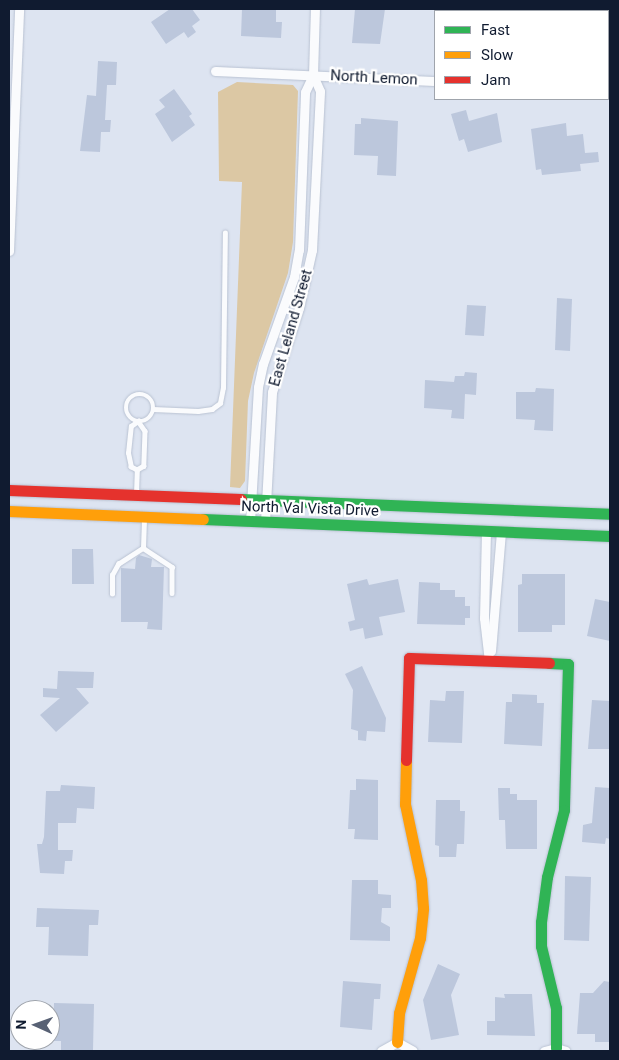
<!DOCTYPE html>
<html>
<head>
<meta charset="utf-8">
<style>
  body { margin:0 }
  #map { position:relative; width:619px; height:1060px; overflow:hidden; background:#dde4f1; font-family:Roboto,sans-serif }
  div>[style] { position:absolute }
  .green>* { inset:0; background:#dcc8a4 }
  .building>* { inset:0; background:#bcc7dc }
  .roads { filter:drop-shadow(0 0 1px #b9c2d2) drop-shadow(0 0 1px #b9c2d2) }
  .lane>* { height:4.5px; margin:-2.25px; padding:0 2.25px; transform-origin:2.25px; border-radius:2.25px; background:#fafbfd }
  .lane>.ring { margin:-2.25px; padding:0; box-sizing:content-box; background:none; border:4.5px solid #fafbfd; border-radius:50% }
  .street>* { height:9px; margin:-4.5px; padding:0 4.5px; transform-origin:4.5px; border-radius:4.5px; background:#fafbfd }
  .fast>* { height:11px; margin:-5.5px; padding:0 5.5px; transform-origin:5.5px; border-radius:5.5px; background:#30b455 }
  .slow>* { height:11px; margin:-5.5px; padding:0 5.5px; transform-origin:5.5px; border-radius:5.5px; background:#ff9f0a }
  .jam>* { height:11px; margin:-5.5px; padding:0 5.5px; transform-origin:5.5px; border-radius:5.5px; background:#e5322d }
  span { translate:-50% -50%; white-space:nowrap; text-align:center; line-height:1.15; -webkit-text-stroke:4.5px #fff; paint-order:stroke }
  .street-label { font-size:15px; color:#101b30 }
  .frame { position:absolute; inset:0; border:10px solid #101b30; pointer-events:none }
  .legend { position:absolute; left:434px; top:10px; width:175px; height:90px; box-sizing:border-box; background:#fff; border:1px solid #9fa4ac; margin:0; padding:6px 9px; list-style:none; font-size:15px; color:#101b30 }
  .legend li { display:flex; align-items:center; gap:10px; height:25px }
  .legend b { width:25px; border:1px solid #9fa4ac }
  .north { position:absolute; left:10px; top:1000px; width:50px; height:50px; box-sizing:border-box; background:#fff; border:1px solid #9fa4ac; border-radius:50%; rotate:272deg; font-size:14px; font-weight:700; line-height:20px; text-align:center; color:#101b30 }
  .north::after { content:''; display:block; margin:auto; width:18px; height:22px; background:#586174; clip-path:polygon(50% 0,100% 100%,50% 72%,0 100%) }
</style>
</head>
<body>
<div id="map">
  <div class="green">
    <i style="clip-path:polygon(237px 82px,293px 85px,298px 91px,293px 242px,288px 273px,254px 373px,248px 401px,245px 481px,240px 488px,230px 487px,242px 182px,219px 181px,218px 92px)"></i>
  </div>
  <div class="building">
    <i style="clip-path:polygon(170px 9px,192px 9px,200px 20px,192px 26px,196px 32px,188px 38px,184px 32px,166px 44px,151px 22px)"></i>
    <i style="clip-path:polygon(242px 9px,276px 9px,276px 22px,282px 22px,281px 38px,241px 36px)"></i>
    <i style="clip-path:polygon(355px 9px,385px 9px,380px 44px,352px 43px)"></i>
    <i style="clip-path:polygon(98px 61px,117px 62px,116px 85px,107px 85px,105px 120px,111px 120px,110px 132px,101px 132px,100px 152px,80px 151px,87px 95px,96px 96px)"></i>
    <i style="clip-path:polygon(174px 89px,192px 114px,189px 116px,195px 125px,172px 142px,155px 114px,165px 107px,159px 100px)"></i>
    <i style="clip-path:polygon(466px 110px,469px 121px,497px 113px,502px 142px,468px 152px,464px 139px,459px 141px,451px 114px)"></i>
    <i style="clip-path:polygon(361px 118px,398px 121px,396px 176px,377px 175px,378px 156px,354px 155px,355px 124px,361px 124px)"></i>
    <i style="clip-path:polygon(566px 123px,567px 136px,583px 134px,585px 153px,598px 152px,599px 162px,580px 164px,581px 171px,542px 175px,541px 169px,536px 170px,531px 129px)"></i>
    <i style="clip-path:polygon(557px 298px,572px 299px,570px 351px,555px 350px)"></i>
    <i style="clip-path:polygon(467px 305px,486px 306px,484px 336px,465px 335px)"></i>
    <i style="clip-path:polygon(465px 372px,477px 373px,476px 395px,465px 394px,464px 419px,451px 418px,452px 410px,424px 408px,425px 380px,454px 382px,455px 376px,464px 376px)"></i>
    <i style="clip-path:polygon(536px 388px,554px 389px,553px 431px,534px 430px,535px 420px,516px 419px,516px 392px,535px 392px)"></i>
    <i style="clip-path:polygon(72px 549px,93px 549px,94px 584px,72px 584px)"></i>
    <i style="clip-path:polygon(139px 555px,152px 559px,151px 567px,164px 567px,162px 630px,147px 629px,148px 622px,121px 622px,121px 568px,135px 569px,136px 558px)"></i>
    <i style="clip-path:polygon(522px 574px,565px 574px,565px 625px,552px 625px,552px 632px,518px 632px,518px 585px,522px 584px)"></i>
    <i style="clip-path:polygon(367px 579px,369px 585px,398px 579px,405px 612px,379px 617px,383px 635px,365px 639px,363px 628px,350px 631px,348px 622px,355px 620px,347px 584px)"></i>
    <i style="clip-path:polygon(419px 582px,440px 583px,440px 590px,455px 590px,455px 597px,465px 597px,465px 606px,470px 606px,470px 618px,465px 618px,465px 625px,417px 624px)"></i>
    <i style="clip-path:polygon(595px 599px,610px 602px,610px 641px,587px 636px)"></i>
    <i style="clip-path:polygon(362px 666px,386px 718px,385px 732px,367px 731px,366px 741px,358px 740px,358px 731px,351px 729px,353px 690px,345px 674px)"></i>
    <i style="clip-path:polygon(58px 671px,94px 672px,93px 688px,76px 688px,89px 703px,56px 732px,40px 715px,60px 698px,43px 697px,43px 688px,57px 689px)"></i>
    <i style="clip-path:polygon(446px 691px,464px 691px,462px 743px,428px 742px,430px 700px,445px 701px)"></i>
    <i style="clip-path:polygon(512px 694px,537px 695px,537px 703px,544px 703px,542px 746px,504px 744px,506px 702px,512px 702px)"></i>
    <i style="clip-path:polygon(592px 700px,610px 701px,610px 749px,588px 749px)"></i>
    <i style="clip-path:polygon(356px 779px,378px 780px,378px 840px,354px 839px,355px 829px,348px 829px,350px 790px,356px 790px)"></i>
    <i style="clip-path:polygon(61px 785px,95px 787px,94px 809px,77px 808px,76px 823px,58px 823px,58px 850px,73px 850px,72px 861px,65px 861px,64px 874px,40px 873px,37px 844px,42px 844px,44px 837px,46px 791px,60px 791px)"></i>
    <i style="clip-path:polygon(595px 787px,610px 788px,610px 839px,606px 838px,605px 844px,582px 842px,583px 825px,592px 823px)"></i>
    <i style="clip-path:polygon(498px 788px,510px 788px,510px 794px,517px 794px,517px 800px,537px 800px,537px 849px,506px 849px,505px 820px,499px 820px)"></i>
    <i style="clip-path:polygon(436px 800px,460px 800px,460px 811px,465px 811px,464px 844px,457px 844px,456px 857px,439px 857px,439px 846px,435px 845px)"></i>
    <i style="clip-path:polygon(565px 876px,591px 877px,589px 941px,564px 940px)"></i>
    <i style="clip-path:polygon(352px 880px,378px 880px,378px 894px,391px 895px,391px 908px,382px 908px,381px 922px,390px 927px,390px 941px,350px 940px)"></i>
    <i style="clip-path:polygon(37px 908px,99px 910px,98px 925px,89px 925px,88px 956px,48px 955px,49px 927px,36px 927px)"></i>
    <i style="clip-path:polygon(438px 964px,460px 974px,451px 995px,459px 1035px,431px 1040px,423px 1000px)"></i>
    <i style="clip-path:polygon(343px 981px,381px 984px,380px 999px,374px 999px,372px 1030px,340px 1027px)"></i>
    <i style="clip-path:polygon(604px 981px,610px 982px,610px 1042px,595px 1042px,595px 1034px,577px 1034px,580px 993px,593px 993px)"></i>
    <i style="clip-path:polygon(504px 994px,532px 994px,535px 1036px,487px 1035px,487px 1021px,495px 1021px,495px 997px,505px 998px)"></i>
    <i style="clip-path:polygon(54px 1003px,94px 1004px,93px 1051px,61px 1051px,61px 1041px,53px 1041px)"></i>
  </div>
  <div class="roads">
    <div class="lane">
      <i class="ring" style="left:126px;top:394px;width:23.5px;height:23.5px"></i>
      <i style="left:153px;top:409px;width:45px;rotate:2.5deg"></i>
      <i style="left:198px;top:411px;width:14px;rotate:-8deg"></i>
      <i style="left:212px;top:409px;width:10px;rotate:-37deg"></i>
      <i style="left:220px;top:403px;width:15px;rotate:-79deg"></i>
      <i style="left:223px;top:388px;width:155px;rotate:-89.3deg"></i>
      <i style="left:138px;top:421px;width:12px;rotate:55deg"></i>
      <i style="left:145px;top:431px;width:35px;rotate:92deg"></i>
      <i style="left:144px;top:466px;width:8px;rotate:150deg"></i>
      <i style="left:137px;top:470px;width:7px;rotate:-153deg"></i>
      <i style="left:131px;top:467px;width:14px;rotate:-102deg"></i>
      <i style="left:128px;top:453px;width:27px;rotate:-84deg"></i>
      <i style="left:131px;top:426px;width:9px;rotate:-36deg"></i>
      <i style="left:136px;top:494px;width:24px;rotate:-88deg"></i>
      <i style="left:143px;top:548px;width:35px;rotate:33deg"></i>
      <i style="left:172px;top:567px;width:26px;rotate:90deg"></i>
      <i style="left:112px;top:594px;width:19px;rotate:-90deg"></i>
      <i style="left:112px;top:575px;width:13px;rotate:-61deg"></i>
      <i style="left:118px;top:564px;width:30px;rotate:-33deg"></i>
      <i style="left:143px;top:548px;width:29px;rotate:-88deg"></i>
    </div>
    <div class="street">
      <i style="left:557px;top:11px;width:2px;rotate:-90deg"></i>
      <i style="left:215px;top:71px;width:220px;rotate:2.6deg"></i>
      <i style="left:9px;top:251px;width:242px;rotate:-87.6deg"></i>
      <i style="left:250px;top:522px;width:135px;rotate:-86.6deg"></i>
      <i style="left:258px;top:387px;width:24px;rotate:-78deg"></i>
      <i style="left:263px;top:364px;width:92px;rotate:-70.4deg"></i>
      <i style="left:294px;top:277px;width:27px;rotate:-80deg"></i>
      <i style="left:299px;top:250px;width:158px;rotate:-87.8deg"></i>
      <i style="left:305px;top:92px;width:19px;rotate:-65deg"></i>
      <i style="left:313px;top:75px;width:66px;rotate:-88.3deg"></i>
      <i style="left:265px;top:522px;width:130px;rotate:-86.9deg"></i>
      <i style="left:272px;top:392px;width:88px;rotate:-72.2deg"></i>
      <i style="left:299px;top:308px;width:59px;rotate:-77.4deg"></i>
      <i style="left:312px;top:250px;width:159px;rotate:-87.1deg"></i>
      <i style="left:320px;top:91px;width:17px;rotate:-114deg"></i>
      <i style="left:486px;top:531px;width:87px;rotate:91.3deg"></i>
      <i style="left:484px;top:618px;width:43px;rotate:83.4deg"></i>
      <i style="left:491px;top:651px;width:120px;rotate:-85.2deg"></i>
      <i style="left:381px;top:1051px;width:18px;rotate:-29deg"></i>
      <i style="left:397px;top:1042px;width:18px;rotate:29deg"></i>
      <i style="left:544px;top:1051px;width:12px;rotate:-14deg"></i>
      <i style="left:556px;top:1048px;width:10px;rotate:17deg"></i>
    </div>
    <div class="fast">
      <i style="left:241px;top:499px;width:369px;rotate:2.3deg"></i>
      <i style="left:203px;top:519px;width:407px;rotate:2.4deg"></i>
      <i style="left:549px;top:663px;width:19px;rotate:3deg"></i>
      <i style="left:568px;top:664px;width:146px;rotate:91.6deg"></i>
      <i style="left:564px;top:810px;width:69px;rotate:104.2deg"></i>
      <i style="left:547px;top:877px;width:45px;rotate:97.6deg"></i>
      <i style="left:541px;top:922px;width:24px;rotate:90deg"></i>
      <i style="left:541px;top:946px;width:64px;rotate:76.4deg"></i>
      <i style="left:556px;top:1008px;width:40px;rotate:90deg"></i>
    </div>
    <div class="slow">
      <i style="left:9px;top:511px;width:194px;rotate:2.4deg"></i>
      <i style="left:397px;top:1042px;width:29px;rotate:-86deg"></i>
      <i style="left:399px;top:1013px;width:78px;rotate:-74.4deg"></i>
      <i style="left:420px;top:938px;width:30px;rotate:-84deg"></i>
      <i style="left:423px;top:908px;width:28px;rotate:-94deg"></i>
      <i style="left:421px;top:880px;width:78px;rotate:-101.9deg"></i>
      <i style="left:405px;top:804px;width:44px;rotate:-88.7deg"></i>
    </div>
    <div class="jam">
      <i style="left:9px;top:490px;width:232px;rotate:2.2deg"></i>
      <i style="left:406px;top:760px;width:102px;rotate:-88.3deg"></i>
      <i style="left:409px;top:658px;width:140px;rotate:2deg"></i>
    </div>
  </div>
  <div class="street-label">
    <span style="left:374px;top:78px;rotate:3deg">North Lemon</span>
    <span style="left:291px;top:328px;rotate:-74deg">East Leland Street</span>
    <span style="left:310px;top:509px;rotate:2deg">North Val Vista Drive</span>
  </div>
  <div class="frame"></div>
  <ul class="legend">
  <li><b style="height:6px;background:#30b455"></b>Fast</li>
  <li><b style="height:6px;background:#ff9f0a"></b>Slow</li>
  <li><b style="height:6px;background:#e5322d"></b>Jam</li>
  </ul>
  <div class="north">N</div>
</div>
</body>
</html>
